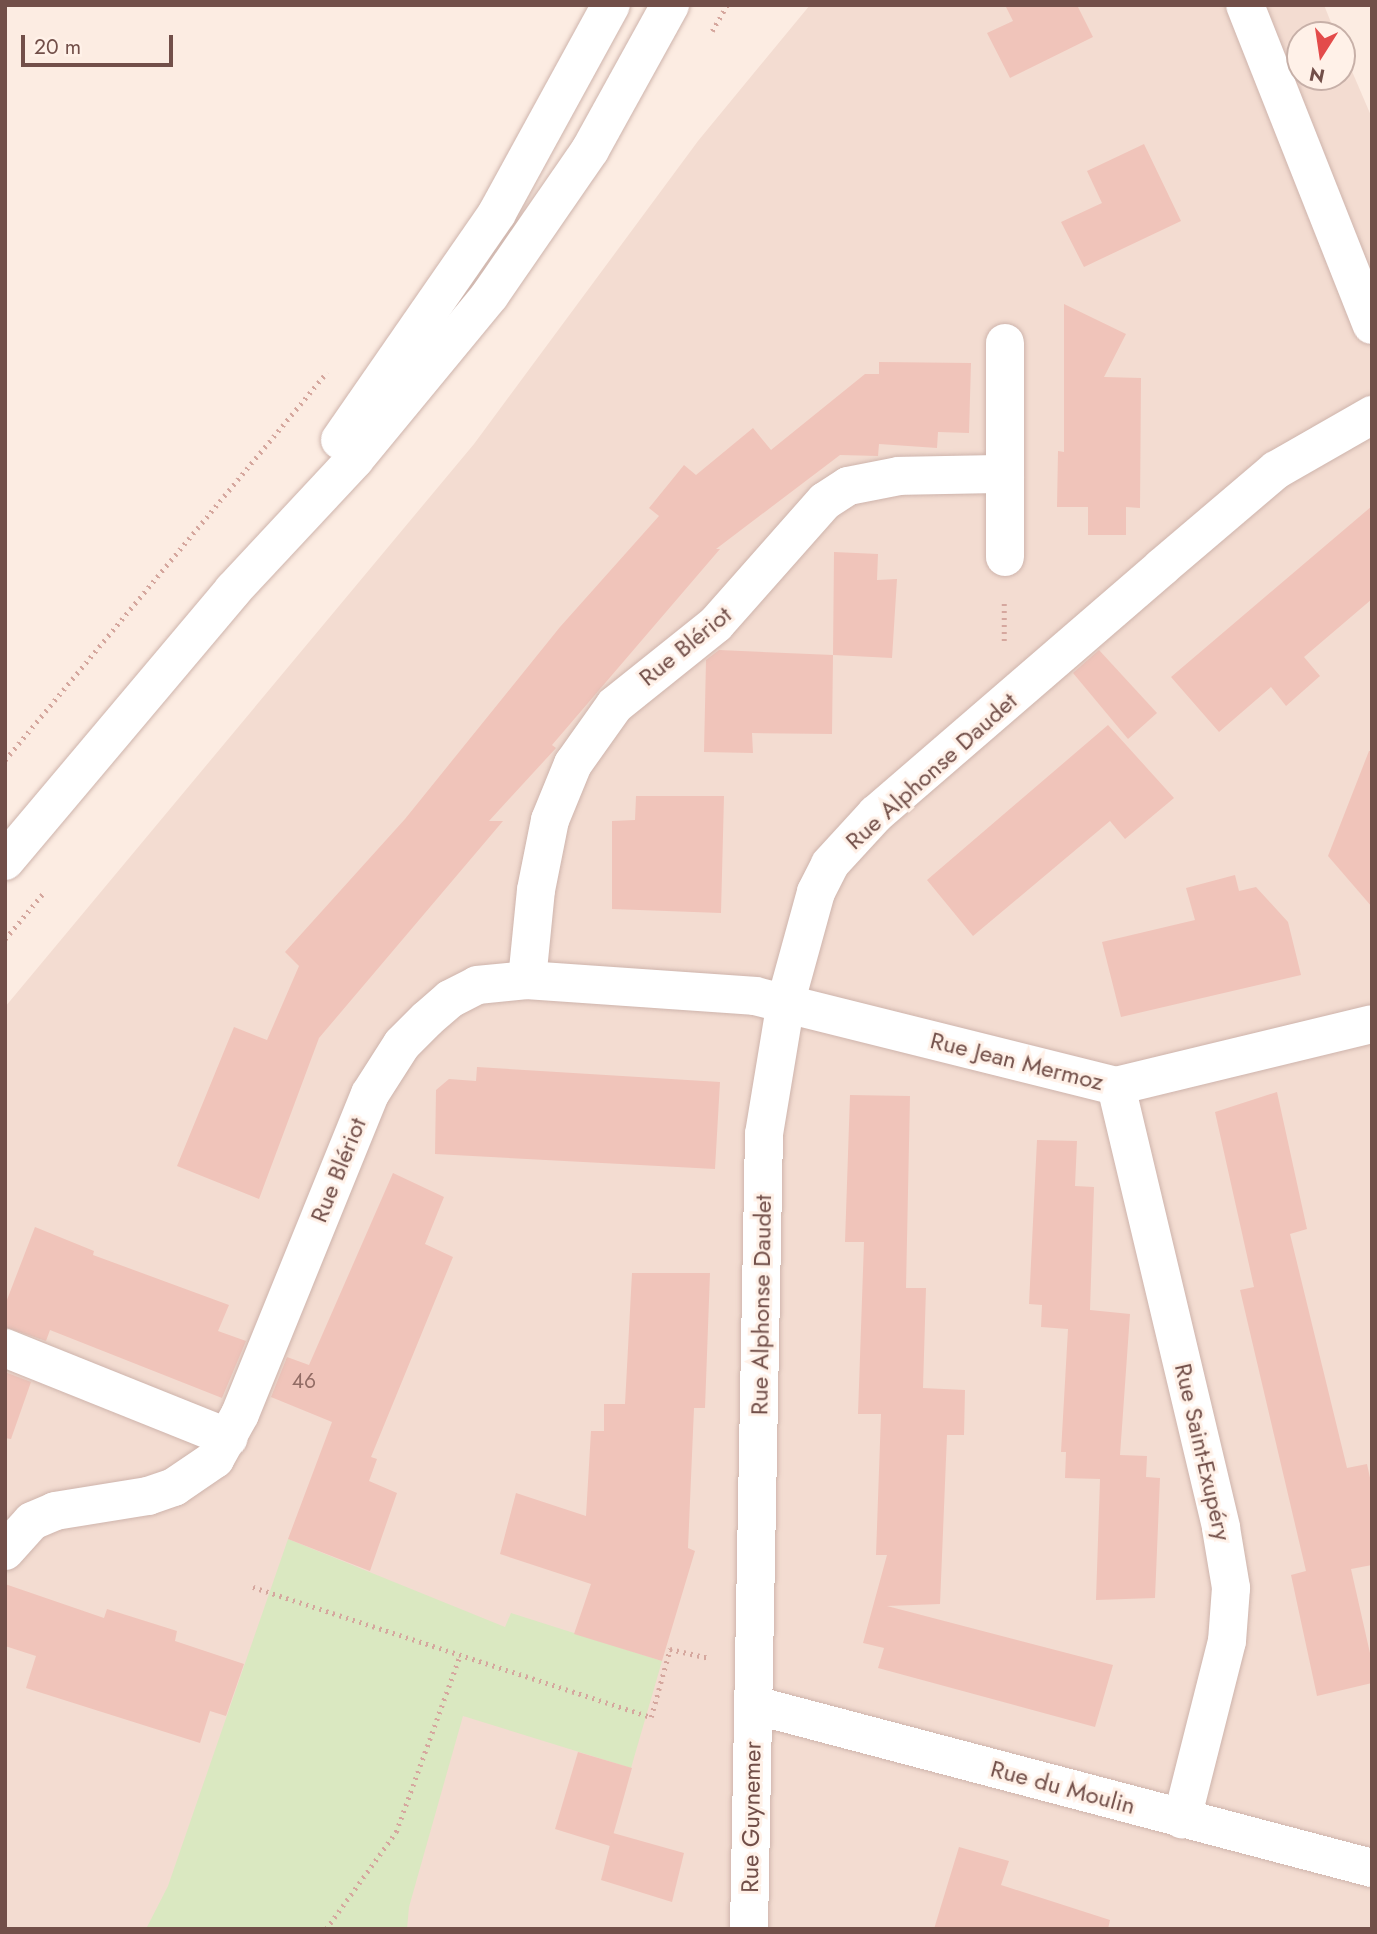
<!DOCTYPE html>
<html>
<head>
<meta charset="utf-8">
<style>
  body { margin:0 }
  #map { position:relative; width:1377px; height:1934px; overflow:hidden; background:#fcece2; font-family:Jost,sans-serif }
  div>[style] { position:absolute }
  .residential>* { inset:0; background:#f3dcd1 }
  .green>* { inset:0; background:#dae8c1 }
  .building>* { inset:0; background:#f0c4ba }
  .path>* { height:4.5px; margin-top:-2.25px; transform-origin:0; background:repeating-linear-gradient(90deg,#d5a79e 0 2px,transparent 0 7px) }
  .roads { filter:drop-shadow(0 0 2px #ceb4ac) drop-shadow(0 0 2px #ceb4ac) }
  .minor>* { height:38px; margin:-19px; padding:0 19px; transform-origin:19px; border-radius:19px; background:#fff }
  .tertiary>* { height:38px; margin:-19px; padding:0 19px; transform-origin:19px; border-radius:19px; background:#fff }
  .secondary>* { height:38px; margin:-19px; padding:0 19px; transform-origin:19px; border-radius:19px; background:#fff }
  span { translate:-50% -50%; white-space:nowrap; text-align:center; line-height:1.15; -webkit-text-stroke:6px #fff1e8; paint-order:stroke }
  .number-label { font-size:21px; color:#926c65 }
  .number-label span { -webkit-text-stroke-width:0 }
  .street-label { font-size:24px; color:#724f49 }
  .frame { position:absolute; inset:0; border:7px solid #724f49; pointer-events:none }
  .north { position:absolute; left:1286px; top:21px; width:70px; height:70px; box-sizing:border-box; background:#fff1e8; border:2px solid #c7b0a8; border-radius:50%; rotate:192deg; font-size:19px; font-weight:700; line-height:28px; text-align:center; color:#724f49 }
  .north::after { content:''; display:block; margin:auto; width:24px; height:32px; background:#e34b4a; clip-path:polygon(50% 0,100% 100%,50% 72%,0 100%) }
  .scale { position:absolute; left:21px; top:35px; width:152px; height:32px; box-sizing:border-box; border:4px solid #724f49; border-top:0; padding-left:9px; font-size:21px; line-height:24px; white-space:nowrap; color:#724f49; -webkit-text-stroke:5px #fff1e8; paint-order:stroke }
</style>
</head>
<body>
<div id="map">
  <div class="residential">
    <i style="clip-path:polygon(810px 5px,1324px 5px,1336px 35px,1300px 35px,1300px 77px,1342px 77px,1342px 48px,1372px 118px,1372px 1929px,5px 1929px,5px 1007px,474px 444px,698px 141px)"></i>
  </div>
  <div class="green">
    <i style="clip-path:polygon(288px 1539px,505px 1627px,511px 1613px,662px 1661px,631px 1768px,463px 1716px,409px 1907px,407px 1929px,146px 1929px,168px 1886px)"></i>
  </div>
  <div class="building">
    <i style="clip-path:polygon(1005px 5px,1077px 5px,1093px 37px,1010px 78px,987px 33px,1013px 21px)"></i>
    <i style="clip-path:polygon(1144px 144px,1181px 221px,1084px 267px,1061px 222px,1102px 203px,1087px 171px)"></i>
    <i style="clip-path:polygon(1064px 304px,1126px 334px,1104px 377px,1141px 378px,1140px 508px,1126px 507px,1126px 535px,1088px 535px,1088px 507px,1057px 507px,1058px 451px,1064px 452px)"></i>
    <i style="clip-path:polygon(879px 362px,971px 363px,969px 433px,938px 432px,937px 448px,879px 444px,878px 456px,840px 455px,716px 549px,720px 549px,552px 745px,556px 748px,489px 821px,503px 821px,319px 1038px,259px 1199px,177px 1166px,234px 1027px,267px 1040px,299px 966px,285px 952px,405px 819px,560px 627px,659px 516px,649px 508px,684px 465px,696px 475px,753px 428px,771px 450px,865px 374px,879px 374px)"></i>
    <i style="clip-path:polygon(1372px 506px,1372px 599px,1304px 657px,1320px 676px,1286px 706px,1271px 687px,1219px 732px,1171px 677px)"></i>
    <i style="clip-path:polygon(834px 552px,878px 554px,877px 580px,897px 579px,892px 658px,833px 655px,832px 734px,752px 733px,753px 753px,704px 752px,706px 660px,719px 650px,833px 655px)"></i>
    <i style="clip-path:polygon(1099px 650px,1157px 713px,1128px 739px,1073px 673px)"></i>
    <i style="clip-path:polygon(1108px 725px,1174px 798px,1125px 839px,1110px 821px,973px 936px,927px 880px)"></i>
    <i style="clip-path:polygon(1369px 751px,1372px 751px,1372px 907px,1328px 856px)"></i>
    <i style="clip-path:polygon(636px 796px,724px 796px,721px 913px,612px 909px,612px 821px,635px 820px)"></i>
    <i style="clip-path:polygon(1235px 875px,1239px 891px,1256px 887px,1288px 922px,1301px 975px,1121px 1017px,1102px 942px,1195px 920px,1186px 888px)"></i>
    <i style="clip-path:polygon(477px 1067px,720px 1082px,715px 1169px,435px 1154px,436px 1090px,449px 1079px,476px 1081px)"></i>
    <i style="clip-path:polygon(1277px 1092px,1307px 1229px,1290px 1234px,1347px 1468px,1367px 1464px,1372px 1487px,1372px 1565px,1351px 1569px,1372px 1662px,1372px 1683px,1317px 1696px,1291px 1575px,1306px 1571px,1240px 1290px,1254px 1287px,1215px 1112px)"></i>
    <i style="clip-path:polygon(850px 1095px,910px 1096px,906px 1288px,926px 1288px,923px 1388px,965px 1390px,964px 1435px,947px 1435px,940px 1604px,887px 1606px,1113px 1665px,1095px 1727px,878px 1668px,884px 1648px,863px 1643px,887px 1555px,876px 1555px,881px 1414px,858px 1414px,864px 1242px,845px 1242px)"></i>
    <i style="clip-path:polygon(1037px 1140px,1077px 1141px,1075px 1186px,1094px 1187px,1090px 1310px,1130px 1314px,1120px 1455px,1147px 1456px,1146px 1477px,1160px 1478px,1155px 1598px,1096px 1600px,1100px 1479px,1065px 1478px,1066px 1452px,1061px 1452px,1068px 1329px,1041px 1327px,1042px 1305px,1029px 1304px)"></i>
    <i style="clip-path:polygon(393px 1173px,444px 1197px,425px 1244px,453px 1257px,371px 1457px,377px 1459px,369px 1481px,397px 1493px,370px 1571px,288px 1539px,332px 1422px,271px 1397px,287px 1357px,309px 1365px)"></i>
    <i style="clip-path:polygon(35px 1227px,94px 1251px,93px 1255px,229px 1305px,218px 1331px,246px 1341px,222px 1398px,50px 1330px,46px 1341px,5px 1327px,5px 1305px)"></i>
    <i style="clip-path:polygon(632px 1273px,710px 1273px,705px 1408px,694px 1408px,688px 1548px,695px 1551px,662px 1661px,574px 1634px,591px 1584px,500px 1554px,516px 1493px,586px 1516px,591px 1431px,604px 1431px,604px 1404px,625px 1404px)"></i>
    <i style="clip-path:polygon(5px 1372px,31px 1382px,11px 1439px,5px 1438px)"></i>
    <i style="clip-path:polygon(5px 1584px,104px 1618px,107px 1609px,177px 1631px,175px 1641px,244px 1664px,226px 1716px,210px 1711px,200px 1743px,26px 1688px,36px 1656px,5px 1646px)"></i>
    <i style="clip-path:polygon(578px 1752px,632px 1768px,610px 1846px,555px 1829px)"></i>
    <i style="clip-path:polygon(613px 1833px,684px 1853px,672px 1902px,601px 1880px)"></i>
    <i style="clip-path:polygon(959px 1847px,1009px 1861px,1001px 1885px,1110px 1920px,1108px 1929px,934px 1929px)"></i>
  </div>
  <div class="path">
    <i style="left:712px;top:31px;width:30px;rotate:-60deg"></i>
    <i style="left:1004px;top:641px;width:40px;rotate:-90deg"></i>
    <i style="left:5px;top:760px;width:504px;rotate:-50.31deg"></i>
    <i style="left:5px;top:939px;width:62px;rotate:-50.2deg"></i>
    <i style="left:253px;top:1587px;width:419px;rotate:18.1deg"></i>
    <i style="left:651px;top:1717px;width:71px;rotate:-74.4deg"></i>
    <i style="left:670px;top:1649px;width:40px;rotate:13deg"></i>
    <i style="left:326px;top:1929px;width:120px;rotate:-54.2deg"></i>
    <i style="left:396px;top:1832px;width:188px;rotate:-70.1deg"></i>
  </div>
  <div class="roads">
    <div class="minor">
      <i style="left:1005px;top:557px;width:214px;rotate:-90deg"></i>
      <i style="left:527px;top:980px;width:90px;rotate:-84.3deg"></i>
      <i style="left:536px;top:890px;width:71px;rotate:-78.7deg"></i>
      <i style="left:550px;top:820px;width:61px;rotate:-67.7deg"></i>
      <i style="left:573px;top:764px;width:72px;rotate:-54.6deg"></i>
      <i style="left:615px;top:705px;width:129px;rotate:-38.7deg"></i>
      <i style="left:716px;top:624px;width:164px;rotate:-48.5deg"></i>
      <i style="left:825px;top:501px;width:27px;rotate:-33deg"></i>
      <i style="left:848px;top:486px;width:52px;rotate:-11.1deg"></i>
      <i style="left:899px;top:476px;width:106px;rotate:-1.1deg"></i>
      <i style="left:1116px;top:1086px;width:454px;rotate:76.6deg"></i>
      <i style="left:1221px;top:1528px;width:61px;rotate:80.5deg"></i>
      <i style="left:1231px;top:1588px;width:53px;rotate:94.3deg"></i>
      <i style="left:1227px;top:1641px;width:184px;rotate:104.2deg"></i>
      <i style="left:5px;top:1348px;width:241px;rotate:21.9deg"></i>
      <i style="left:5px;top:1551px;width:40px;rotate:-48deg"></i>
      <i style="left:32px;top:1521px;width:25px;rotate:-23deg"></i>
      <i style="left:55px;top:1511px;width:94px;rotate:-9.2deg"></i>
      <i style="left:148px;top:1496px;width:28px;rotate:-19deg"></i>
      <i style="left:174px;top:1487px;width:50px;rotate:-34.3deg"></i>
      <i style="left:215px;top:1459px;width:51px;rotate:-60.9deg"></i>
      <i style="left:240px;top:1414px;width:345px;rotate:-67.9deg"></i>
      <i style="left:370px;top:1094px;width:59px;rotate:-57.4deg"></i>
      <i style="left:402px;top:1044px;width:35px;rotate:-45deg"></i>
      <i style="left:427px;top:1019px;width:30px;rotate:-41deg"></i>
      <i style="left:450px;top:999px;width:30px;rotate:-27deg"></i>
      <i style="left:477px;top:985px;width:50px;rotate:-5.7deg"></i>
      <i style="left:527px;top:980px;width:229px;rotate:4deg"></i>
      <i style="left:755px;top:996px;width:372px;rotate:14deg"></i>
      <i style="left:1116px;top:1086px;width:263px;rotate:-13.6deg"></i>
      <i style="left:754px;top:1705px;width:639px;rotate:14.78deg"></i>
      <i style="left:749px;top:1929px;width:795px;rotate:-88.92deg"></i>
      <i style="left:764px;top:1134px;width:135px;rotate:-80.6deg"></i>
      <i style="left:786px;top:1001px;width:113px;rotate:-74.6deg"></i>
      <i style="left:816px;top:892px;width:31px;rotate:-63deg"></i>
      <i style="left:830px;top:864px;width:68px;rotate:-47.4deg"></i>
      <i style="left:876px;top:814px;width:378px;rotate:-40.8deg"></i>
      <i style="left:1162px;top:567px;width:150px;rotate:-40.4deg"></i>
      <i style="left:1276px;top:470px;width:111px;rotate:-29.8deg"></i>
    </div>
    <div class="tertiary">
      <i style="left:1245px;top:5px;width:344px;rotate:68.4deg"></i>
    </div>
    <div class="secondary">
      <i style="left:340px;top:440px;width:276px;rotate:-55.3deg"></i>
      <i style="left:497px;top:213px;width:237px;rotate:-61.3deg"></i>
      <i style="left:5px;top:861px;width:354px;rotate:-49.9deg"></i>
      <i style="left:233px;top:590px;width:179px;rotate:-47deg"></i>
      <i style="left:355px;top:459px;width:212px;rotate:-50.5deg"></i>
      <i style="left:490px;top:295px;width:176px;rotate:-55.4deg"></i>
      <i style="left:590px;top:150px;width:166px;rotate:-61.1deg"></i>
    </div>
  </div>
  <div class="number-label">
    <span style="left:304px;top:1381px">46</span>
  </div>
  <div class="street-label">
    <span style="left:685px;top:646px;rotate:-39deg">Rue Blériot</span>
    <span style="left:931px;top:771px;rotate:-42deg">Rue Alphonse Daudet</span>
    <span style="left:1017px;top:1061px;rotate:14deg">Rue Jean Mermoz</span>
    <span style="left:338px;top:1170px;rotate:-68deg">Rue Blériot</span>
    <span style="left:761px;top:1305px;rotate:-89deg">Rue Alphonse Daudet</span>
    <span style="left:1203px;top:1452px;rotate:77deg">Rue Saint-Exupéry</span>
    <span style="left:1063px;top:1787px;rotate:15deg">Rue du Moulin</span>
    <span style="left:751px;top:1817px;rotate:-89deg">Rue Guynemer</span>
  </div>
  <div class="frame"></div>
  <div class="north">N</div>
  <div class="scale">20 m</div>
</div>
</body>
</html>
